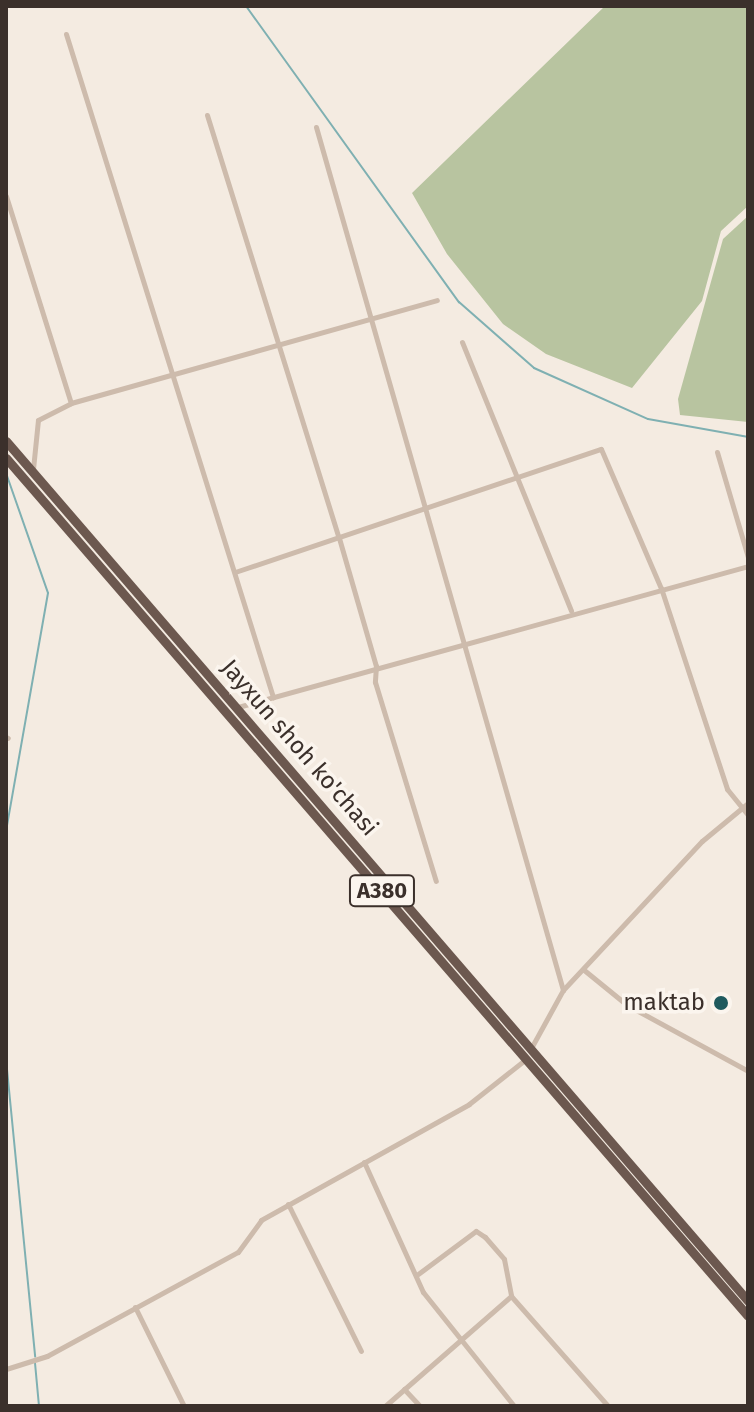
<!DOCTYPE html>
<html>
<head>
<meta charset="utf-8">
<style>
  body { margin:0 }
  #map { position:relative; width:754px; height:1412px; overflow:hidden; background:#f4ebe1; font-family:"Fira Sans",sans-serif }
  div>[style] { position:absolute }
  .green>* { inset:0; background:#b8c4a0 }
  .stream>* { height:2px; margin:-1px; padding:0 1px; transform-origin:1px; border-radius:1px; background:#7fb0b2 }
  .minor>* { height:5px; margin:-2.5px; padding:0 2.5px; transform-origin:2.5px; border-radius:2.5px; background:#cdbbac }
  .trunk>* { height:9px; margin:-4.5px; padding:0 4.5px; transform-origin:4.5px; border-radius:4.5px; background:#6c584f }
  .dots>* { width:22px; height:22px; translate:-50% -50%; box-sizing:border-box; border:4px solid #fbf5ee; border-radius:50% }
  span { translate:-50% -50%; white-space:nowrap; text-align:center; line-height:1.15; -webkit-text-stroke:7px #fbf5ee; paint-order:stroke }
  .shield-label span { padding:2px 6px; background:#fbf5ee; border:2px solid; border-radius:6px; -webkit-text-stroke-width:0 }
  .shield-label { font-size:22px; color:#3b302b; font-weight:700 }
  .street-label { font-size:24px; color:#3b302b }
  .poi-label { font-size:24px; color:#3b302b }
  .right { translate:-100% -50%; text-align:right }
  .frame { position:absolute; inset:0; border:8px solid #3b302b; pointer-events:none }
</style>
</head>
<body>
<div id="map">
  <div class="green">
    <i style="clip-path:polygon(605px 6px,748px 6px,748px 206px,721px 231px,702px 301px,632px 388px,546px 354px,503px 324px,447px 254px,412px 193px)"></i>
    <i style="clip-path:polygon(748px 216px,748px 422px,680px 415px,678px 399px,723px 239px)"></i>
  </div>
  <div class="stream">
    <i style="left:246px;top:6px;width:365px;rotate:54.3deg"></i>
    <i style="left:459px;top:302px;width:100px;rotate:41.3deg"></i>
    <i style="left:534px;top:368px;width:125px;rotate:24.1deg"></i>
    <i style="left:648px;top:419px;width:102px;rotate:10.2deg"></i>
    <i style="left:6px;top:473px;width:127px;rotate:70.7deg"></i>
    <i style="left:48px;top:593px;width:243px;rotate:100deg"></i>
    <i style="left:6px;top:1059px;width:299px;rotate:84.4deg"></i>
    <i style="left:35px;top:1363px;width:43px;rotate:84.7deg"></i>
  </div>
  <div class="minor">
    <i style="left:66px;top:34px;width:695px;rotate:72.66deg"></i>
    <i style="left:207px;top:115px;width:443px;rotate:72.7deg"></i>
    <i style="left:339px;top:538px;width:133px;rotate:73.9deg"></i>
    <i style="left:376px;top:666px;width:16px;rotate:94deg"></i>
    <i style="left:375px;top:682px;width:208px;rotate:73deg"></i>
    <i style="left:316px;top:127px;width:898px;rotate:74.03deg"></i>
    <i style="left:6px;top:196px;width:217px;rotate:72.6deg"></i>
    <i style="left:462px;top:342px;width:290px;rotate:67.9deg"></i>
    <i style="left:717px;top:452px;width:109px;rotate:73.6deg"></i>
    <i style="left:33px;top:469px;width:49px;rotate:-84.2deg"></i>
    <i style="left:38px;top:420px;width:37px;rotate:-27deg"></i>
    <i style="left:71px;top:403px;width:380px;rotate:-15.7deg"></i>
    <i style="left:235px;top:572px;width:386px;rotate:-18.6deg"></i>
    <i style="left:601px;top:449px;width:151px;rotate:66.7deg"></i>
    <i style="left:661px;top:588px;width:212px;rotate:71.8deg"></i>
    <i style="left:727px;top:789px;width:33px;rotate:51deg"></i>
    <i style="left:238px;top:707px;width:529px;rotate:-15.45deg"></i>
    <i style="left:6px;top:737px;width:2px;rotate:27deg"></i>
    <i style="left:584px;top:970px;width:55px;rotate:39.1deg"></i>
    <i style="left:627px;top:1005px;width:138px;rotate:28.6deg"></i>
    <i style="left:530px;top:1050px;width:68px;rotate:-61.2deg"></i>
    <i style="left:563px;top:990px;width:204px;rotate:-47deg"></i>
    <i style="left:702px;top:841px;width:60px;rotate:-39.6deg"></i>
    <i style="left:364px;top:1162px;width:143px;rotate:65.6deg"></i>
    <i style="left:423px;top:1292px;width:146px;rotate:51.4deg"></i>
    <i style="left:288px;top:1204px;width:164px;rotate:63.6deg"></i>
    <i style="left:418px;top:1274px;width:72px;rotate:-36.6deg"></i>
    <i style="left:476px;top:1231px;width:11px;rotate:34deg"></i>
    <i style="left:485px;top:1237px;width:29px;rotate:49deg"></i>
    <i style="left:504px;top:1259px;width:38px;rotate:79deg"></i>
    <i style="left:511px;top:1296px;width:147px;rotate:48.6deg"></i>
    <i style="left:135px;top:1307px;width:110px;rotate:63.7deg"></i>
    <i style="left:6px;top:1369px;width:43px;rotate:-17.6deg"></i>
    <i style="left:47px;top:1356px;width:217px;rotate:-28.6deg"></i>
    <i style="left:238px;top:1252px;width:39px;rotate:-54deg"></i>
    <i style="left:261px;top:1220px;width:238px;rotate:-29.1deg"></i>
    <i style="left:469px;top:1104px;width:73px;rotate:-38.3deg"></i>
    <i style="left:404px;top:1389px;width:23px;rotate:47deg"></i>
    <i style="left:385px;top:1406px;width:167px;rotate:-41.1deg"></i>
  </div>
  <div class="trunk">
    <i style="left:6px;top:441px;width:1136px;rotate:49.21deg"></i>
    <i style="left:6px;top:458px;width:1134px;rotate:49.15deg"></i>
  </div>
  <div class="dots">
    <i style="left:721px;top:1003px;background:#1f5a5e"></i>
  </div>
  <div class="shield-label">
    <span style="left:382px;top:891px">A380</span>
  </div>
  <div class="street-label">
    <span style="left:299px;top:748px;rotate:49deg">Jayxun shoh ko'chasi</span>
  </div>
  <div class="poi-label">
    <span class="right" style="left:705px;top:1003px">maktab</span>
  </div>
  <div class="frame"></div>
</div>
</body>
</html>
